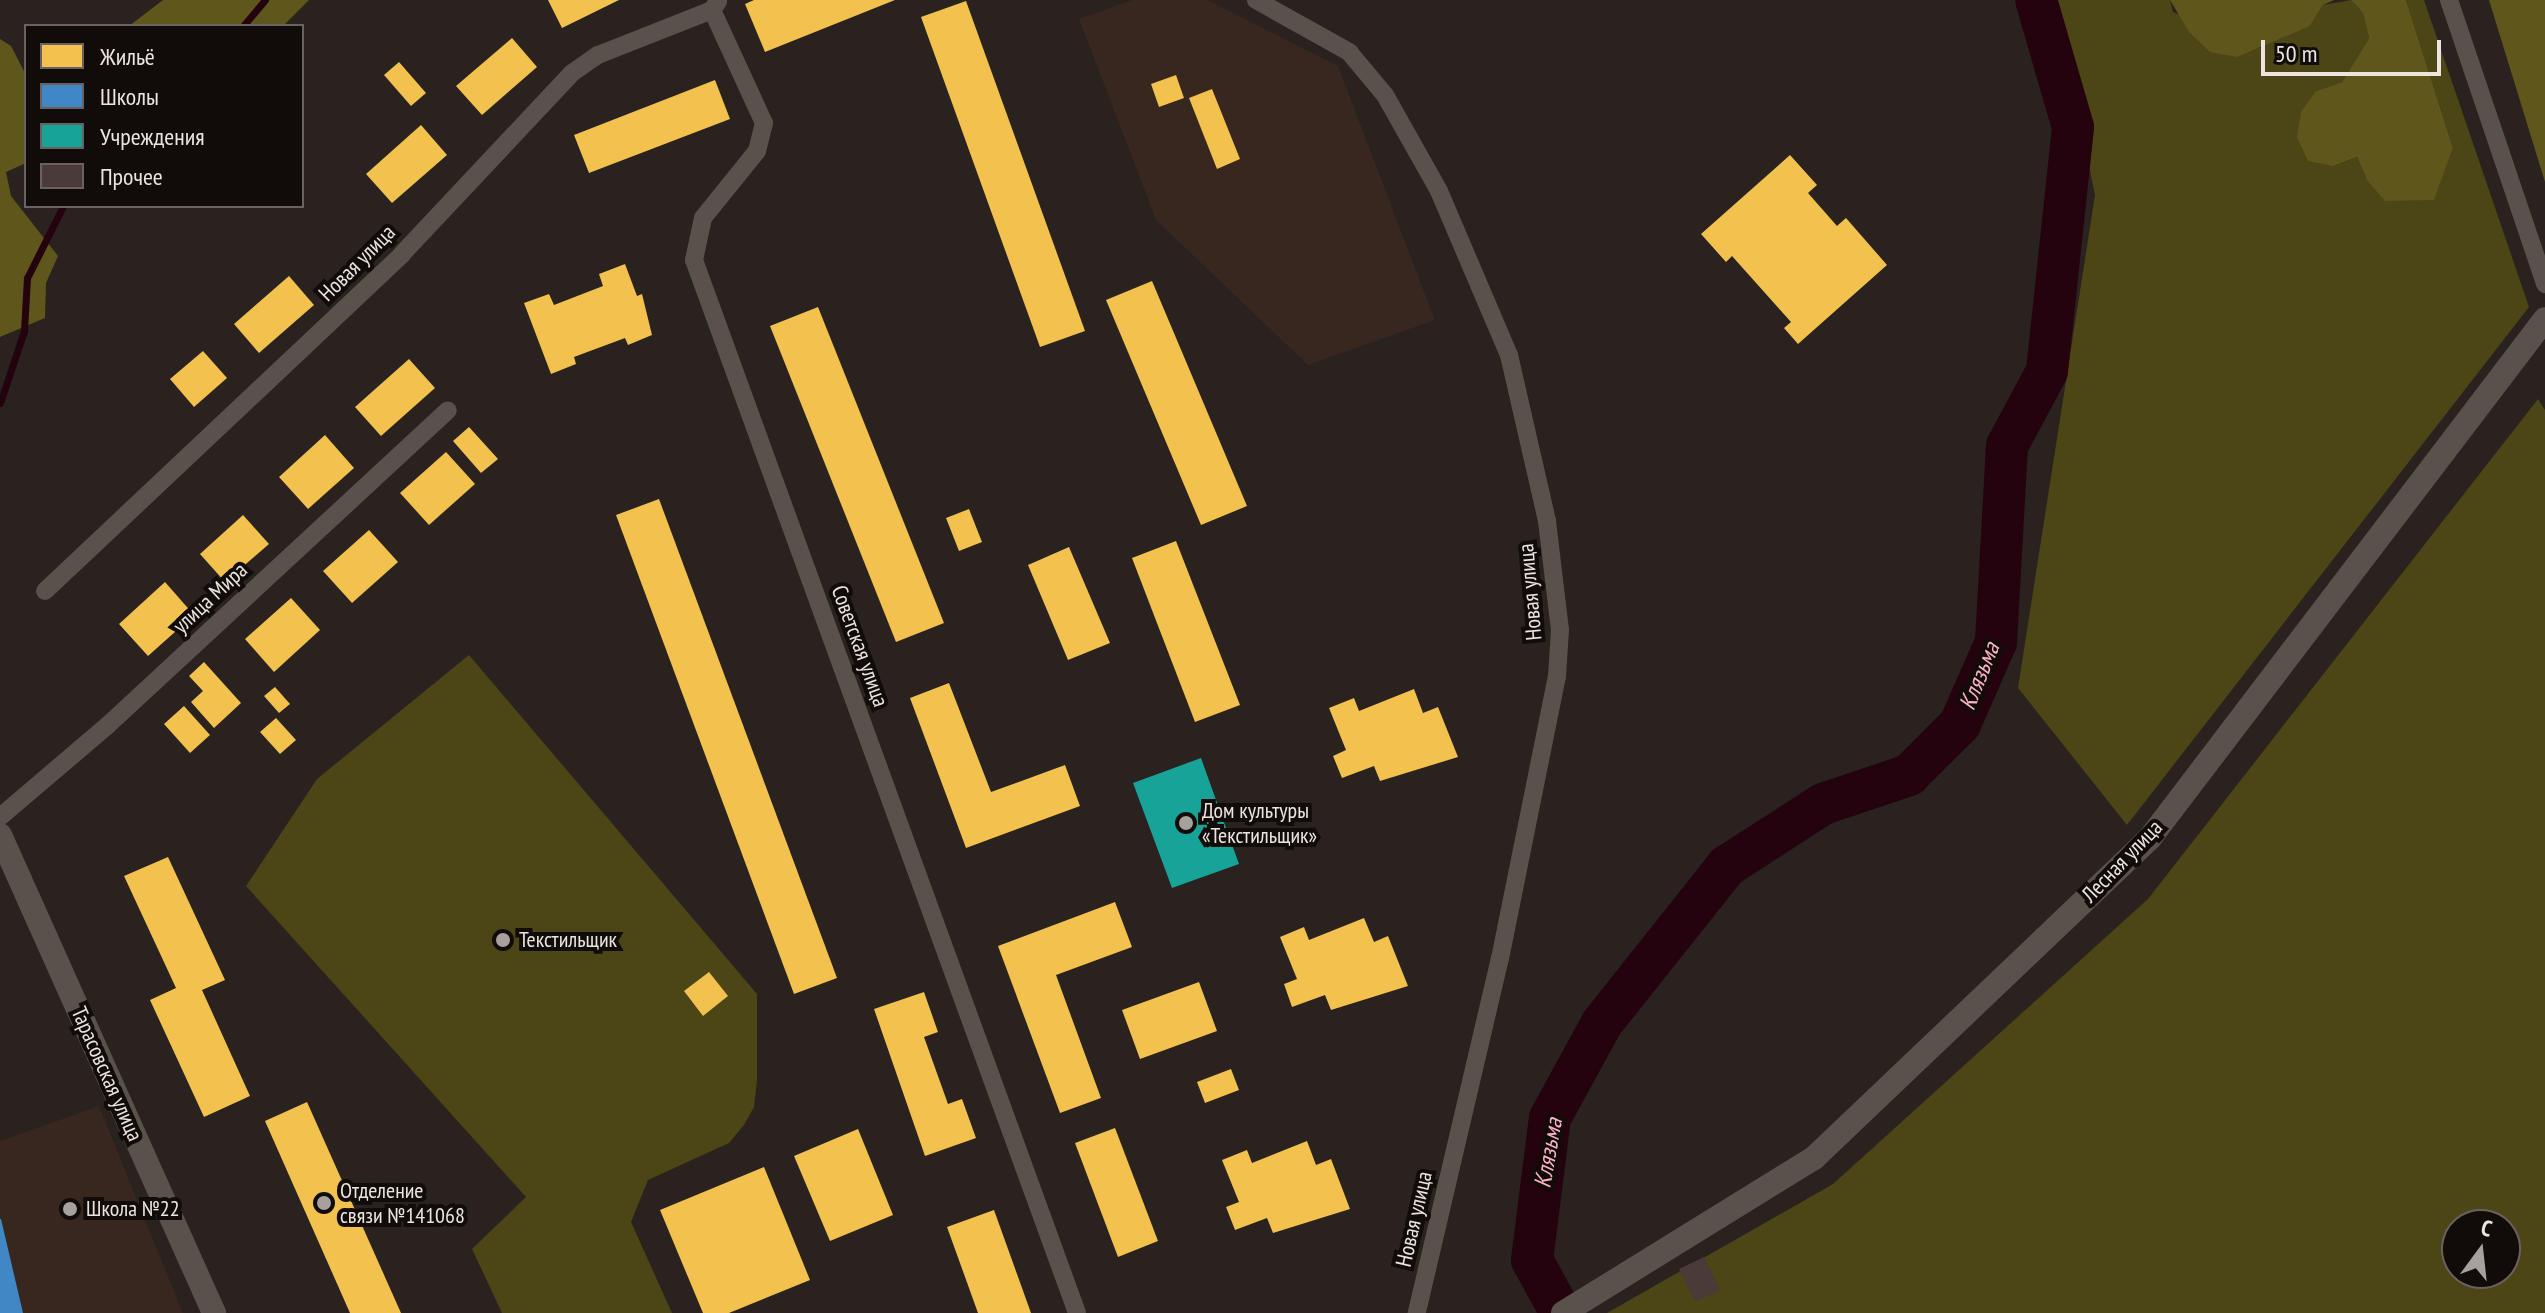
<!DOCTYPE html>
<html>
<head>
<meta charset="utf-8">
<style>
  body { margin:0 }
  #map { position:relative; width:2545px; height:1313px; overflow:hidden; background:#29221f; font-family:"PT Sans Narrow",sans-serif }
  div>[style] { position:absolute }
  .built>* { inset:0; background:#37271e }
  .green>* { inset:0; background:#4c4516 }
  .forest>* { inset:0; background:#5f561c }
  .homes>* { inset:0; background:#f2c14e }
  .schools>* { inset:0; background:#3f88c5 }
  .public>* { inset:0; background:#17a398 }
  .stream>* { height:7px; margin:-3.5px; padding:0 3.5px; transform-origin:3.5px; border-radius:3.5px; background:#24030e }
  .river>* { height:42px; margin:-21px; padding:0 21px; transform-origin:21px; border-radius:21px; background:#24030e }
  .building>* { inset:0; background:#4a3b39 }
  .minor>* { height:18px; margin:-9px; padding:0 9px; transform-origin:9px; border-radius:9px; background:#58524a }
  .tertiary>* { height:24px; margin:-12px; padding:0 12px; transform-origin:12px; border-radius:12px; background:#58524a }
  .dots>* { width:22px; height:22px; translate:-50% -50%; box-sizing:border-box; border:4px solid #110c09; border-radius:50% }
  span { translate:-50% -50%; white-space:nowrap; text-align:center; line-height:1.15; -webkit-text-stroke:8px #110c09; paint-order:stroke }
  .street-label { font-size:22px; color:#ece4df }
  .poi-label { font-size:22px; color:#ece4df }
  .left { translate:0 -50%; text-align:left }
  .water-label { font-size:24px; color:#feb1c5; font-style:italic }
  .legend { position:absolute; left:24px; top:24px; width:280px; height:184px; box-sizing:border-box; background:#110c09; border:2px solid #69625f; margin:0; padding:10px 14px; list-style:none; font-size:24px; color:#ece4df }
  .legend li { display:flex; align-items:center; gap:16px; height:40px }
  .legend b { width:40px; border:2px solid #69625f }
  .north { position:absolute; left:2441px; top:1209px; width:80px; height:80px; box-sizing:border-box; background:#110c09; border:2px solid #69625f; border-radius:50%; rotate:15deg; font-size:22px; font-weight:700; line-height:32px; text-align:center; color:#ece4df }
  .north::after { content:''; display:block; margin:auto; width:28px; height:36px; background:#a8a09c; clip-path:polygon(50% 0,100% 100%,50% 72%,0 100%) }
  .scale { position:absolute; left:2261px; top:40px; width:180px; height:36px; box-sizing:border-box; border:4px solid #ece4df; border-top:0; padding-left:10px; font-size:24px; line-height:28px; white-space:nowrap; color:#ece4df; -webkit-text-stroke:6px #110c09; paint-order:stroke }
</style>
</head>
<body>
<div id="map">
  <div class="built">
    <i style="clip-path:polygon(1132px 0,1208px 0,1338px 66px,1435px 320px,1308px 365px,1156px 220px,1079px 19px)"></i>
    <i style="clip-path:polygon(99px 1106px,183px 1313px,0 1313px,0 1141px)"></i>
  </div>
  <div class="green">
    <i style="clip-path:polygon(2055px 0,2170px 0,2173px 12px,2260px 48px,2282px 34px,2310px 26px,2323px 5px,2351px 0,2363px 13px,2369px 38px,2342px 82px,2316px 91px,2333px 166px,2357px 157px,2367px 180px,2434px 199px,2453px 148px,2406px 0,2424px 0,2529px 307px,2127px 825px,2018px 688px,2095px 195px)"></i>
    <i style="clip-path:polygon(evenodd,2538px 399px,2545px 410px,2545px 1313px,1607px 1313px,1833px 1184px,2148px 899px,2538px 399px,2457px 1225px,2505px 1225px,2505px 1273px,2457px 1273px,2457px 1225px)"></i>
    <i style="clip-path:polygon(469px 655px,757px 994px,757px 1080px,754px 1107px,744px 1125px,729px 1143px,648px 1180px,631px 1222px,672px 1313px,502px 1313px,472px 1249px,526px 1197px,246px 886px,317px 779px)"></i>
  </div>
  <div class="forest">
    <i style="clip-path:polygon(163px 0,309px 0,283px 26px,129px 26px)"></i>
    <i style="clip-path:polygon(2170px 0,2334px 0,2323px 5px,2310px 26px,2237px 57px,2210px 52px,2189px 32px)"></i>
    <i style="clip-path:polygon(2351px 0,2406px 0,2453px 148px,2434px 200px,2385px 201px,2367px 180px,2357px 157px,2333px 166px,2308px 161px,2297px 137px,2301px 112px,2316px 91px,2342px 82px,2369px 38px,2363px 13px)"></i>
    <i style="clip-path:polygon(2489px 0,2545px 0,2545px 182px)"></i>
    <i style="clip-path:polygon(0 39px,11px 46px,26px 75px,26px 163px,6px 172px,11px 196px,58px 256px,46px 283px,45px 318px,0 337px)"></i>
  </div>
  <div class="homes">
    <i style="clip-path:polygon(548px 0,619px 0,562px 28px)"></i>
    <i style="clip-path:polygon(754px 0,895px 0,765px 52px,745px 4px)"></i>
    <i style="clip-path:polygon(966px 1px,1085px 331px,1040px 347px,921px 17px)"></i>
    <i style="clip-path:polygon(512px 38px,537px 67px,482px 115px,456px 86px)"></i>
    <i style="clip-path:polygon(399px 62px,426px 93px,411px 106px,384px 75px)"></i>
    <i style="clip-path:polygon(1176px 75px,1184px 98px,1159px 107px,1151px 84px)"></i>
    <i style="clip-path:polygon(715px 80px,730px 119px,589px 173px,574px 135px)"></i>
    <i style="clip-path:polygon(1212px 89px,1240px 159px,1217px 169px,1189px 98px)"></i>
    <i style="clip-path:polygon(421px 125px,447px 155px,392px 203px,366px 174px)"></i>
    <i style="clip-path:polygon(1790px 155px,1817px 185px,1808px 193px,1837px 226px,1846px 218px,1887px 265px,1798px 344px,1784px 328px,1791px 322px,1732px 256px,1726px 262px,1701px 234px)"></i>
    <i style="clip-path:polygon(625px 264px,637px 296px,642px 294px,652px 335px,628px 345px,625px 338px,574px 357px,576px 364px,551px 374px,524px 303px,549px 294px,554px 305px,603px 286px,599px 274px)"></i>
    <i style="clip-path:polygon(289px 276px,314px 305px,259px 353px,234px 324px)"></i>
    <i style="clip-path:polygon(1152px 281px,1247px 506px,1201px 525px,1106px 300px)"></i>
    <i style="clip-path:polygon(818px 307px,944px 623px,896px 642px,770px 326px)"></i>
    <i style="clip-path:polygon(203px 351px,227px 378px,194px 407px,170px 379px)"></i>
    <i style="clip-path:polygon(409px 359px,435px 388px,381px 436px,355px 407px)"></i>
    <i style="clip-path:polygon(469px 427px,498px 459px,481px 473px,453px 441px)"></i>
    <i style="clip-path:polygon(325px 435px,354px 468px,308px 509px,279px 477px)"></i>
    <i style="clip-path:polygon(446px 452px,475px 484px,429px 525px,400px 493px)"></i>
    <i style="clip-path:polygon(659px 499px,837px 978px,794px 994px,616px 515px)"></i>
    <i style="clip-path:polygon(969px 509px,982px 542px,959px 551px,946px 518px)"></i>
    <i style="clip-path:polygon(243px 515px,269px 544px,225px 582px,200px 554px)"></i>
    <i style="clip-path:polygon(369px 530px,398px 562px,352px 603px,323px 571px)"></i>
    <i style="clip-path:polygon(1176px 541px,1240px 705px,1195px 722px,1132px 558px)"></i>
    <i style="clip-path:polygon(1069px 547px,1110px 643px,1068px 660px,1028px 565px)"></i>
    <i style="clip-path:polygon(165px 582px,194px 615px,148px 656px,119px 624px)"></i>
    <i style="clip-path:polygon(291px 598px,320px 630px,274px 672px,245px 639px)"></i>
    <i style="clip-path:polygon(204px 662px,241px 703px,214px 728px,191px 702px,203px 691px,189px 676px)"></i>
    <i style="clip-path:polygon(949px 683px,991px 792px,1065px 765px,1080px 806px,966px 848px,910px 698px)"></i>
    <i style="clip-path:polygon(275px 687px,290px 704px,279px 713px,264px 696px)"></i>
    <i style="clip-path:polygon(1414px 689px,1423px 713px,1438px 707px,1458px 757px,1380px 781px,1374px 766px,1342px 778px,1333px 756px,1346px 750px,1329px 708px,1354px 698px,1359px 711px)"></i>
    <i style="clip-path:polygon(184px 706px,210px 735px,190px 753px,164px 724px)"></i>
    <i style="clip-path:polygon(276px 718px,296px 740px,280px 754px,260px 732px)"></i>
    <i style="clip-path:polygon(168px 857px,225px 980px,202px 990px,250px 1096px,204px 1117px,150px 1000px,176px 988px,124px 876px)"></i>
    <i style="clip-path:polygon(1115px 902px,1132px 947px,1056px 975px,1101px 1098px,1060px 1113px,998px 946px)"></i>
    <i style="clip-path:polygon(1364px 918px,1374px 942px,1388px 936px,1408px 986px,1331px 1010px,1325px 995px,1292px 1007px,1284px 984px,1297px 979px,1280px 937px,1304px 927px,1309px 940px)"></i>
    <i style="clip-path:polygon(709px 972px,728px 996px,703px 1016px,684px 991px)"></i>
    <i style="clip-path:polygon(1199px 982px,1217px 1031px,1140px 1059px,1122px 1010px)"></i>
    <i style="clip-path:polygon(924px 992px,938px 1032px,924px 1037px,948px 1104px,962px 1099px,976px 1138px,925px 1156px,874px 1009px)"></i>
    <i style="clip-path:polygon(1231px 1069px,1239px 1090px,1205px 1103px,1197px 1082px)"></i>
    <i style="clip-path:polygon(307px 1102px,401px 1313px,350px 1313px,265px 1121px)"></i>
    <i style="clip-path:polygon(1115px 1128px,1158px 1241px,1118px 1257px,1075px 1143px)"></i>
    <i style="clip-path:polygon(858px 1129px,893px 1215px,830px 1241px,794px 1156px)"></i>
    <i style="clip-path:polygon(1307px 1141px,1316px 1165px,1331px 1159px,1350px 1209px,1273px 1233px,1267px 1218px,1235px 1230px,1226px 1207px,1239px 1202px,1222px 1160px,1247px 1150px,1252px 1163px)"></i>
    <i style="clip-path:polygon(764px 1167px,810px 1280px,729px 1313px,703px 1313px,660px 1210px)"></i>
    <i style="clip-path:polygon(994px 1210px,1031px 1313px,978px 1313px,947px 1227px)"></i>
  </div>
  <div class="schools">
    <i style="clip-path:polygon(0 1219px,1px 1219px,23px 1313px,0 1313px)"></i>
  </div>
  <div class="public">
    <i style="clip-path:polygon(1201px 758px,1239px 864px,1172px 888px,1133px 783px)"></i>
  </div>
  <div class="stream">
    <i style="left:243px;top:26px;width:34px;rotate:-50deg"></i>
    <i style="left:0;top:403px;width:76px;rotate:-71.6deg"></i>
    <i style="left:24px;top:331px;width:53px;rotate:-86.8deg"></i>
    <i style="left:27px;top:278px;width:80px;rotate:-63.4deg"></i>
  </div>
  <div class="river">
    <i style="left:1561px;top:1313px;width:60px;rotate:-118.7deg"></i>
    <i style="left:1532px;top:1260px;width:143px;rotate:-82.8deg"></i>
    <i style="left:1550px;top:1118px;width:108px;rotate:-61.3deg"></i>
    <i style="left:1602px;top:1023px;width:201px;rotate:-51.5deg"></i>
    <i style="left:1727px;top:866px;width:114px;rotate:-32.9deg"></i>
    <i style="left:1823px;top:804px;width:91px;rotate:-18.6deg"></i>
    <i style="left:1909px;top:775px;width:72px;rotate:-45deg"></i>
    <i style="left:1960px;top:724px;width:90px;rotate:-66.3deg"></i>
    <i style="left:1996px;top:642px;width:196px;rotate:-86.8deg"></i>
    <i style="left:2007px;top:446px;width:85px;rotate:-61.9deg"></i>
    <i style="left:2047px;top:371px;width:245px;rotate:-83.9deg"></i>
    <i style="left:2073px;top:127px;width:132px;rotate:-106.2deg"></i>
  </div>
  <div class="building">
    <i style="clip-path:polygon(1704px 1257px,1720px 1290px,1695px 1302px,1679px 1269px)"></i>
  </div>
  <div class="minor">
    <i style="left:1256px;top:0;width:107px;rotate:29.2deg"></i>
    <i style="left:1349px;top:52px;width:56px;rotate:50.1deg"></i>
    <i style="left:1385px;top:95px;width:110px;rotate:60.6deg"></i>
    <i style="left:1439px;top:191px;width:178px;rotate:66.9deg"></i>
    <i style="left:1509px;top:355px;width:170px;rotate:77.1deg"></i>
    <i style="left:1547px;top:521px;width:110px;rotate:83.2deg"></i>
    <i style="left:1560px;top:630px;width:46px;rotate:93.7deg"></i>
    <i style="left:1557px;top:676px;width:288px;rotate:101.4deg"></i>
    <i style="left:1500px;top:958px;width:365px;rotate:103.2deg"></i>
    <i style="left:2449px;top:0;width:300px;rotate:71.3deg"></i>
    <i style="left:712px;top:10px;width:124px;rotate:65.3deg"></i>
    <i style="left:764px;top:123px;width:29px;rotate:104deg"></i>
    <i style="left:757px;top:151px;width:86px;rotate:128.9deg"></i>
    <i style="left:703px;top:218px;width:43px;rotate:102.1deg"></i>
    <i style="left:694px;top:260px;width:1120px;rotate:70.01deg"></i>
    <i style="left:45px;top:591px;width:491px;rotate:-43.3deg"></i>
    <i style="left:402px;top:254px;width:248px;rotate:-46.8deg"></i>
    <i style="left:572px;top:73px;width:32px;rotate:-35deg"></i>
    <i style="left:598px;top:55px;width:123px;rotate:-21.5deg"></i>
    <i style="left:712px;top:10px;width:11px;rotate:-56deg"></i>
    <i style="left:0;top:817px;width:142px;rotate:-40.4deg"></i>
    <i style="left:108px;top:725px;width:463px;rotate:-42.8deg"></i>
  </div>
  <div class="tertiary">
    <i style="left:0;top:835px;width:524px;rotate:65.88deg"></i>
    <i style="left:1563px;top:1313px;width:295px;rotate:-31.7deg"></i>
    <i style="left:1814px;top:1158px;width:464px;rotate:-43.6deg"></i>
    <i style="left:2150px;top:838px;width:652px;rotate:-52.73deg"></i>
  </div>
  <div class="dots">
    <i style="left:1186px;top:823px;background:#a8a09c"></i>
    <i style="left:503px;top:940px;background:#a8a09c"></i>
    <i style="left:324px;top:1203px;background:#a8a09c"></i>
    <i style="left:70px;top:1209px;background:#a8a09c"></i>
  </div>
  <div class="street-label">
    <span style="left:357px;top:263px;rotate:-45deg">Новая улица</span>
    <span style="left:1530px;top:592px;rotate:-95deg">Новая улица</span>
    <span style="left:210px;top:598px;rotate:-43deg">улица Мира</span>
    <span style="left:860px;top:646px;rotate:70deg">Советская улица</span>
    <span style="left:2122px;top:861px;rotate:-46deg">Лесная улица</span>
    <span style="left:107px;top:1074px;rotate:66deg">Тарасовская улица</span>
    <span style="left:1414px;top:1219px;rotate:-77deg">Новая улица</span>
  </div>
  <div class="poi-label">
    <span class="left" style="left:1202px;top:823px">Дом культуры<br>«Текстильщик»</span>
    <span class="left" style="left:519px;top:940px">Текстильщик</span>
    <span class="left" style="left:340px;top:1203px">Отделение<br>связи №141068</span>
    <span class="left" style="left:86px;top:1209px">Школа №22</span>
  </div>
  <div class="water-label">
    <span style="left:1979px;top:676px;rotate:-68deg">Клязьма</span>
    <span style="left:1548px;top:1153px;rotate:-80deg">Клязьма</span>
  </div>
  <ul class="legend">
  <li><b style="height:22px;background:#f2c14e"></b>Жильё</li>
  <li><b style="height:22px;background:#3f88c5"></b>Школы</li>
  <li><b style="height:22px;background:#17a398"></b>Учреждения</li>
  <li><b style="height:22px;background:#4a3b39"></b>Прочее</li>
  </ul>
  <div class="north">С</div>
  <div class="scale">50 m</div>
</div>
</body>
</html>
